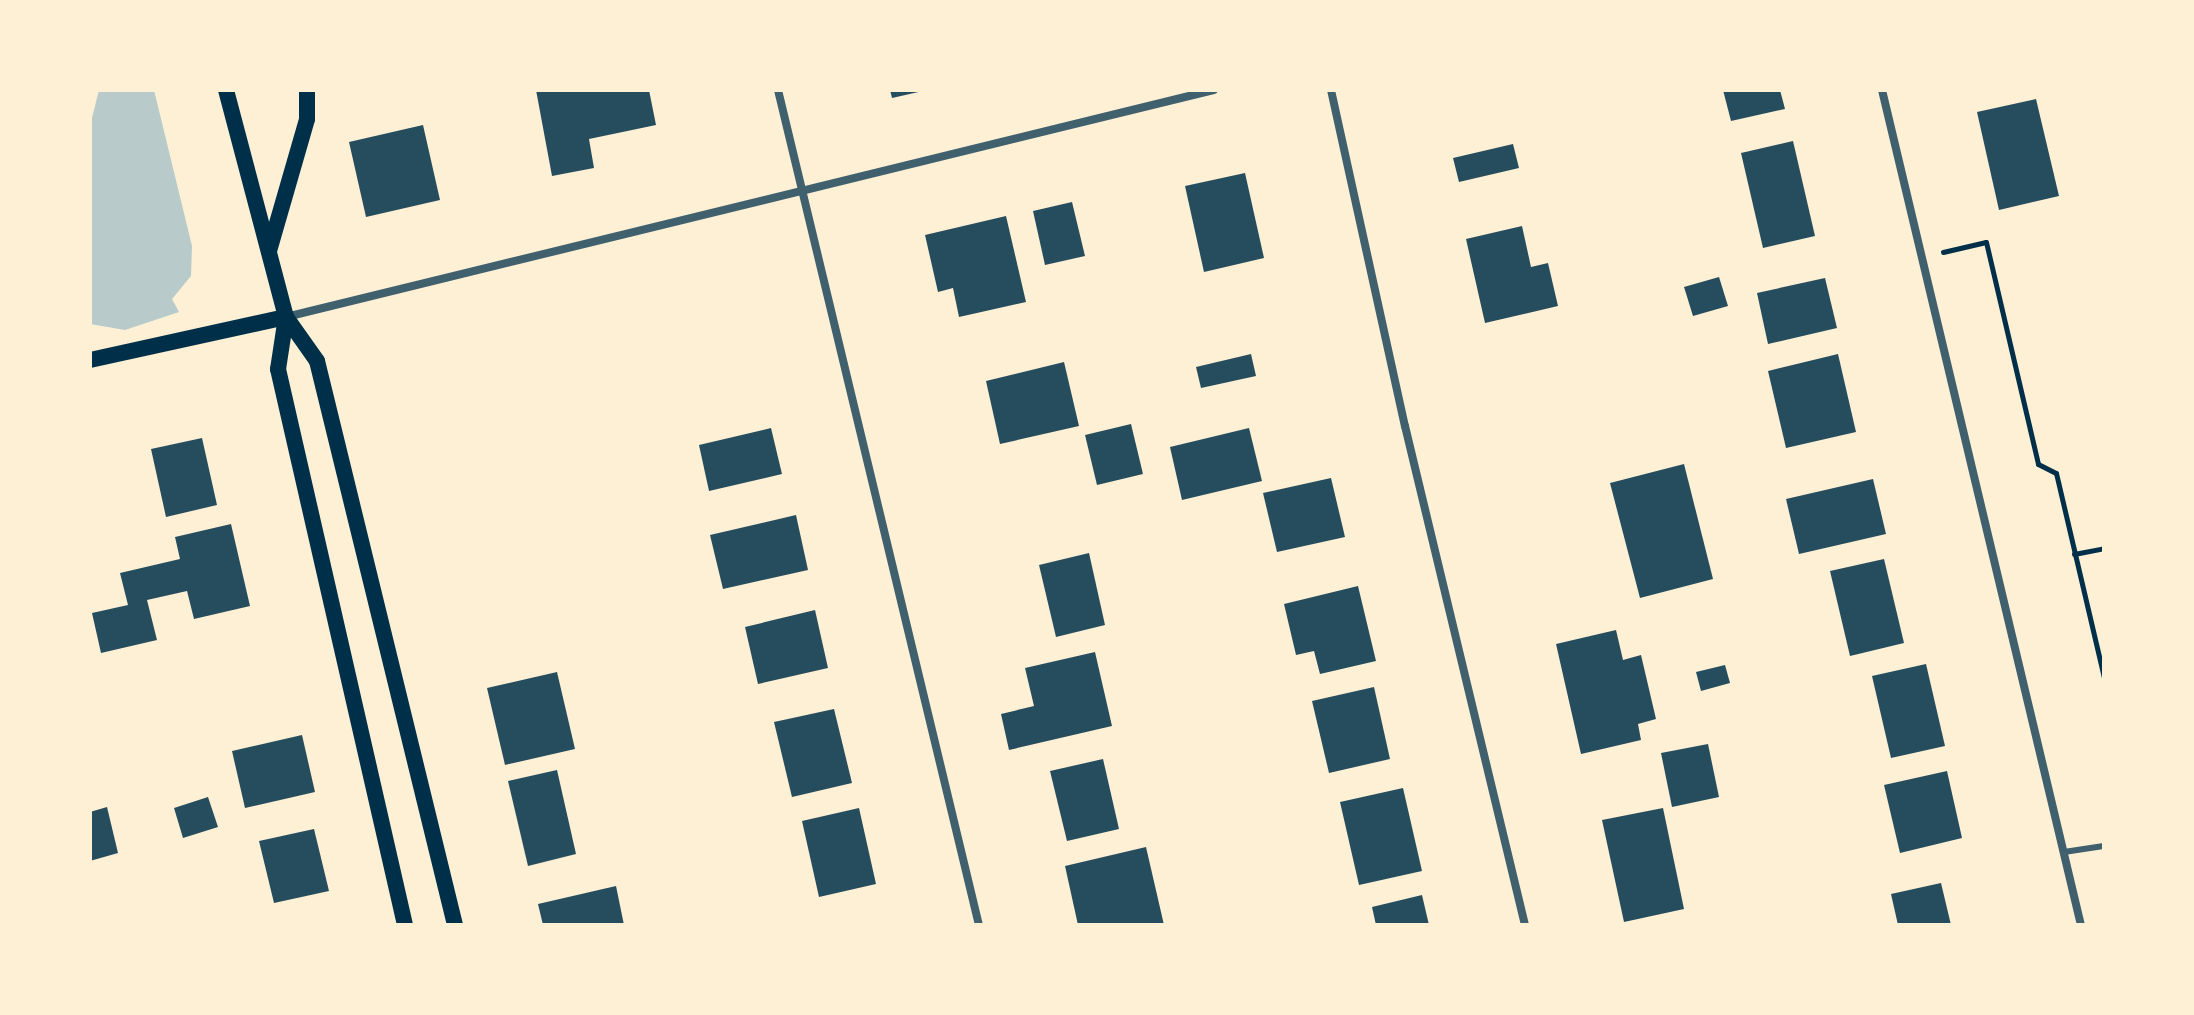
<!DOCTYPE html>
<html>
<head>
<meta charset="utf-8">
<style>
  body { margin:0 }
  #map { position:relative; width:2194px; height:1015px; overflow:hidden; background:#fdf0d5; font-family:Spectral,serif }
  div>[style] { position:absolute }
  .green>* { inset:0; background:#b9caca }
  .building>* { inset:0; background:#264d5e }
  .path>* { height:5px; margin:-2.5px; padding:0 2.5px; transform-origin:2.5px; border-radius:2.5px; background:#003049 }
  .service>* { height:6px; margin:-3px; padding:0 3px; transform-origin:3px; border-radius:3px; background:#3f606c }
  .minor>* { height:8px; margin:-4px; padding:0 4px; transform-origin:4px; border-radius:4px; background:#3f606c }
  .secondary>* { height:16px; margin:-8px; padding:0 8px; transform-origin:8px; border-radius:8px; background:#003049 }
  span { translate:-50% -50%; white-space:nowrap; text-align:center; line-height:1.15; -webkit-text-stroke:8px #fdf0d5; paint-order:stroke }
  .frame { position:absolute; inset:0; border:92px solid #fdf0d5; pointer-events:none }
</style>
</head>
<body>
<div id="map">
  <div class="green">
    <i style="clip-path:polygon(99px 90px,154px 90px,192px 246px,191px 276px,172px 299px,179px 312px,125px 330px,90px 324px,90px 126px)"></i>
  </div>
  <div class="building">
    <i style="clip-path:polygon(536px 90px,649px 90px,656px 125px,589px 139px,594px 168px,552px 176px)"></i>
    <i style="clip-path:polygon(890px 90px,923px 90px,923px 91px,892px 98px)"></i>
    <i style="clip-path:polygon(1723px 90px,1780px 90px,1785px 109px,1731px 121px)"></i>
    <i style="clip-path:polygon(2036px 99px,2059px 196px,1999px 210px,1977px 112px)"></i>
    <i style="clip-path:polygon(423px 125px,440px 200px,366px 217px,349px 142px)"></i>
    <i style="clip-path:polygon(1793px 141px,1815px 236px,1763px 248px,1741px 153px)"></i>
    <i style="clip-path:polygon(1513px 144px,1519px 168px,1459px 182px,1453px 158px)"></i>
    <i style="clip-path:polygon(1245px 173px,1264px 258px,1204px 272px,1185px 186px)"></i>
    <i style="clip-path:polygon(1072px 202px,1085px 256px,1045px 265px,1033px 211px)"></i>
    <i style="clip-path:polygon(1006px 216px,1026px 302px,959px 317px,953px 288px,938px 292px,925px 235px)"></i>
    <i style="clip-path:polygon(1522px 226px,1531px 267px,1548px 263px,1558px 306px,1485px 323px,1466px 239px)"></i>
    <i style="clip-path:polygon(1719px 277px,1728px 306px,1693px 316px,1684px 287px)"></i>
    <i style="clip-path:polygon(1825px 278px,1837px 328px,1768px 344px,1757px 293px)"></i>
    <i style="clip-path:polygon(1251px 354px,1256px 376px,1201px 388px,1196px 367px)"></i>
    <i style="clip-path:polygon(1838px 354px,1856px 432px,1786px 448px,1768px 371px)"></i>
    <i style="clip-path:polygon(1064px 362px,1079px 426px,1000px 444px,986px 381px)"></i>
    <i style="clip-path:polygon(1131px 424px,1143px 474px,1097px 485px,1085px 435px)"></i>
    <i style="clip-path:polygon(771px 428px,782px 474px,709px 491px,699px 445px)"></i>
    <i style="clip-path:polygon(1249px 428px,1262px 481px,1182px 500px,1170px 447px)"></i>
    <i style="clip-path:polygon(202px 438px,217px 505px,166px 517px,151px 449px)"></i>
    <i style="clip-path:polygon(1684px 464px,1713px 579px,1640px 598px,1610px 483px)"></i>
    <i style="clip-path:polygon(1331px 478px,1345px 537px,1277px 552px,1263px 493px)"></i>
    <i style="clip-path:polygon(1873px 479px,1886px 534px,1799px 554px,1786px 499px)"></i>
    <i style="clip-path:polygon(796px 515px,808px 570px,723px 589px,710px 535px)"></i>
    <i style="clip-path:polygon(231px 524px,250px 606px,194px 619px,187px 591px,147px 600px,157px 640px,101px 653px,92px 613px,128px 605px,120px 573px,180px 559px,175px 537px)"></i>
    <i style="clip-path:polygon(1089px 553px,1105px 625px,1056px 637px,1039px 565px)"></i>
    <i style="clip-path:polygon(1884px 559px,1904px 643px,1850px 656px,1830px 571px)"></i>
    <i style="clip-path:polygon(1358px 586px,1376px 661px,1320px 674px,1314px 651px,1296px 655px,1284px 604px)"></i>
    <i style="clip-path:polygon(815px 610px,828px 668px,758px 684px,745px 627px)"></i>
    <i style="clip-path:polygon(1616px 630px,1623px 660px,1641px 655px,1656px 719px,1638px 724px,1641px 740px,1581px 754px,1556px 644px)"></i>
    <i style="clip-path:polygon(1095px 652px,1112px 726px,1009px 750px,1001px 714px,1034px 706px,1025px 668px)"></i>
    <i style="clip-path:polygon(1926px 664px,1945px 746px,1891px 758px,1872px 676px)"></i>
    <i style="clip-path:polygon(1725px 665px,1730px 683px,1701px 691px,1696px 672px)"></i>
    <i style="clip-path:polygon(557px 672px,575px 749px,505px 765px,487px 688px)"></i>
    <i style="clip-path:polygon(1374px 687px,1390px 759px,1329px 773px,1312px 701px)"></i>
    <i style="clip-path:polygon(834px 709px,852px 783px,792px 797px,774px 722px)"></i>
    <i style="clip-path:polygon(302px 735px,315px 792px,245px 808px,232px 751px)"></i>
    <i style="clip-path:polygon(1708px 744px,1719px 797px,1672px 807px,1661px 753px)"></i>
    <i style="clip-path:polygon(1103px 759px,1119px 829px,1067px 841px,1050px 771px)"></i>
    <i style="clip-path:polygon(557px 770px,576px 854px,528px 866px,508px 781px)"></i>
    <i style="clip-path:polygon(1947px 771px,1962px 838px,1900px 853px,1884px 785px)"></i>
    <i style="clip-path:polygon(1403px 788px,1422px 871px,1359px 885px,1340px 802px)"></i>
    <i style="clip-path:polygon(208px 797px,218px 827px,183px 838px,174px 808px)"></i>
    <i style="clip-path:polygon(107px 807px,118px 853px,90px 861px,90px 812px)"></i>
    <i style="clip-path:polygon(859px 808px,876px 884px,819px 897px,802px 821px)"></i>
    <i style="clip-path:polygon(1663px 808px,1684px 909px,1624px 922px,1602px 820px)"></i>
    <i style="clip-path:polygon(314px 829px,329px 891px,274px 903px,259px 841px)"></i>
    <i style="clip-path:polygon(1146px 847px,1164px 925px,1078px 925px,1065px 866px)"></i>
    <i style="clip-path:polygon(1941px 883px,1951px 925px,1898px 925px,1891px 894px)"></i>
    <i style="clip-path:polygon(616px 886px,624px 925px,543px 925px,538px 904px)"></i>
    <i style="clip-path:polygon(1422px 895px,1429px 925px,1376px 925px,1372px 907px)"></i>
  </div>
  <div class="path">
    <i style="left:1943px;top:252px;width:44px;rotate:-13.1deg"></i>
    <i style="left:1986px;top:242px;width:228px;rotate:76.8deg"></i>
    <i style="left:2038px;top:464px;width:20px;rotate:27deg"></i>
    <i style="left:2056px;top:473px;width:211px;rotate:76.8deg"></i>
    <i style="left:2074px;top:554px;width:31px;rotate:-11deg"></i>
  </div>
  <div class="service">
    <i style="left:2064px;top:852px;width:40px;rotate:-8.5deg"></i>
  </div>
  <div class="minor">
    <i style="left:778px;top:90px;width:859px;rotate:76.47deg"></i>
    <i style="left:1331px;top:90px;width:344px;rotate:77.6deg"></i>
    <i style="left:1405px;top:426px;width:513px;rotate:76.48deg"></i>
    <i style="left:1882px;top:90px;width:858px;rotate:76.6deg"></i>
    <i style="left:286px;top:317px;width:955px;rotate:-13.75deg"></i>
  </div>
  <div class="secondary">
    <i style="left:226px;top:90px;width:235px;rotate:75.2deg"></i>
    <i style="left:286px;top:317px;width:54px;rotate:54.8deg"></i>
    <i style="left:317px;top:361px;width:581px;rotate:76.25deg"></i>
    <i style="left:269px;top:251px;width:137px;rotate:-73.9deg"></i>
    <i style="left:307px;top:119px;width:29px;rotate:-90deg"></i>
    <i style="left:286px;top:317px;width:53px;rotate:98.7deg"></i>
    <i style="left:278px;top:369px;width:570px;rotate:77.13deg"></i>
    <i style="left:90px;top:360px;width:201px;rotate:-12.4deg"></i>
  </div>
  <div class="frame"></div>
</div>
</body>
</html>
